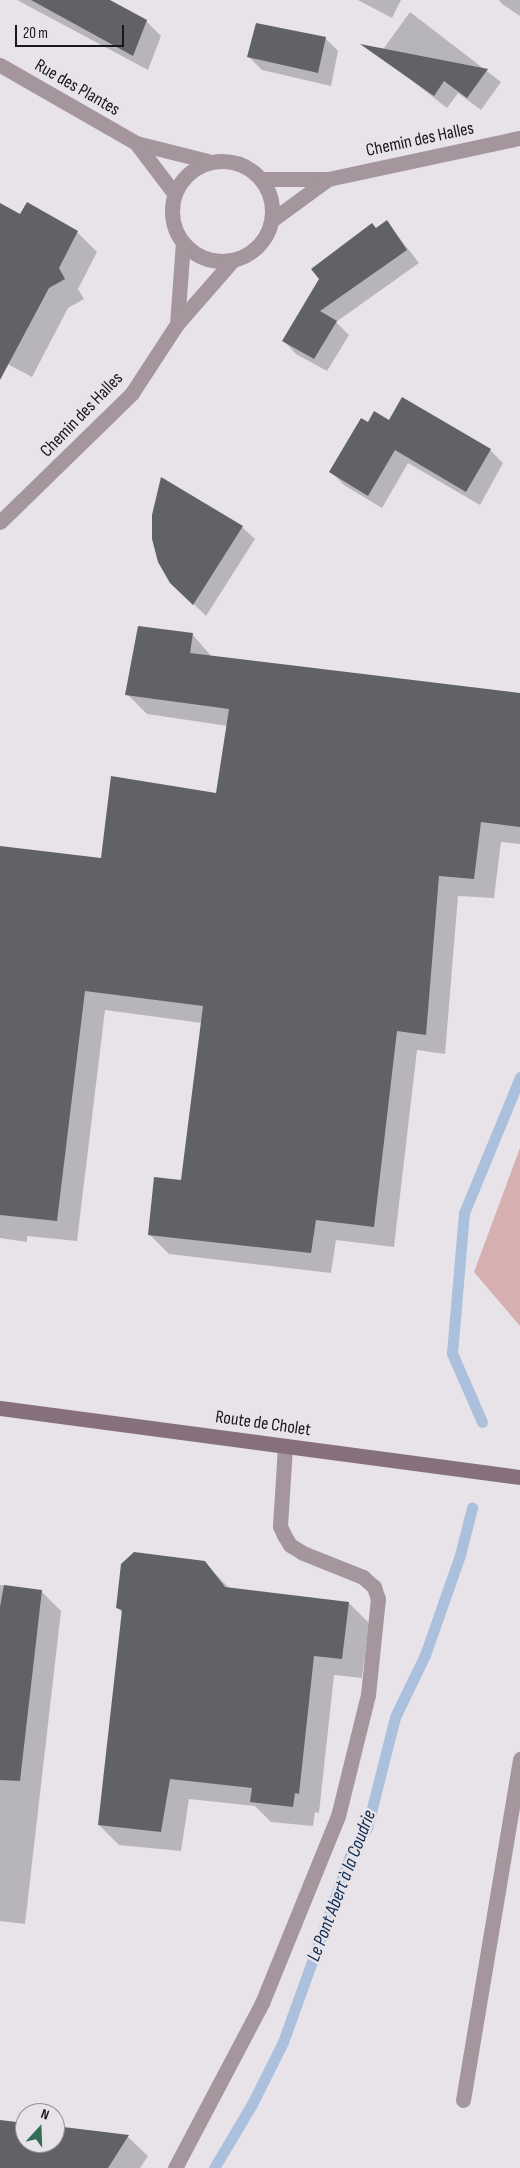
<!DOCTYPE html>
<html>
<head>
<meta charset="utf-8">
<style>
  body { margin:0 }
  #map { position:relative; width:520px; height:2168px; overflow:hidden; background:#e7e3e9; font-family:"Sofia Sans Condensed",sans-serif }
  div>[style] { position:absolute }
  .green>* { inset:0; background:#d6afb0 }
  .shadow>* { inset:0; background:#0003 }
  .stream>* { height:11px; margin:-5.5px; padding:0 5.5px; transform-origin:5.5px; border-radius:5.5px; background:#abc0dc }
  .building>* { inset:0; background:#616267 }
  .lane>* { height:15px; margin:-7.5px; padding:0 7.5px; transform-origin:7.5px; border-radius:7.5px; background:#a5969d }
  .street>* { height:15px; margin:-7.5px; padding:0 7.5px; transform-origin:7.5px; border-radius:7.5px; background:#a5969d }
  .street>.ring { margin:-7.5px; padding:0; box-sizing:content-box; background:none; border:15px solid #a5969d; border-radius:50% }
  .secondary>* { height:15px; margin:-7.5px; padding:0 7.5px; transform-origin:7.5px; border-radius:7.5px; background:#85707b }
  span { translate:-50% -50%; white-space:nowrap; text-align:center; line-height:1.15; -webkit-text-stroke:5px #e7e3e9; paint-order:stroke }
  .street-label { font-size:18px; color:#191719 }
  .water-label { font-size:19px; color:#0e2c51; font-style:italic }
  .north { position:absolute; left:15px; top:2103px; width:50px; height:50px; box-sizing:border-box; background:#e7e3e9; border:1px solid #959196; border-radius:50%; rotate:20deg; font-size:14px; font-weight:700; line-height:20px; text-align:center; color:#191719 }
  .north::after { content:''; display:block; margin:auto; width:18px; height:22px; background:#356d54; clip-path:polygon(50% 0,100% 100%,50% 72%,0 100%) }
  .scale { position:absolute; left:15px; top:25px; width:109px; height:22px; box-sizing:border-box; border:2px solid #191719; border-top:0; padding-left:6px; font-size:15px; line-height:18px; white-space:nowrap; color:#191719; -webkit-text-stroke:4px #e7e3e9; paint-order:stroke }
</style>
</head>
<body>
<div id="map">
  <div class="green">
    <i style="clip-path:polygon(520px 1148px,520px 1326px,474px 1272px)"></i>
  </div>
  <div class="shadow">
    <i style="clip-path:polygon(17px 0,107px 0,146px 21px,161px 36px,148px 70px)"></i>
    <i style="clip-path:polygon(358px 0,401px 0,392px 18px)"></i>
    <i style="clip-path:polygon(499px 0,520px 0,520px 16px,502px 4px)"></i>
    <i style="clip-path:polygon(410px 12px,501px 82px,481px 110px,458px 93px,447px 108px,379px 55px)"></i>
    <i style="clip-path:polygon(325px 38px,338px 51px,331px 86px,262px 70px,249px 57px)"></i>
    <i style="clip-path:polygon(0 205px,21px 216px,77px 232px,97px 252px,78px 289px,84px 299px,68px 308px,32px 377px,0 360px)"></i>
    <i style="clip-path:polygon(387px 222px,419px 263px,336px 322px,349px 335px,327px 371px,296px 354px,284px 341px,320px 279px)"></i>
    <i style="clip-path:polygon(390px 422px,490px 450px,503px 463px,480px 505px,408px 463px,382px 508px,344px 485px,331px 472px,368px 424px)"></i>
    <i style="clip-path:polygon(242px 527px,255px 539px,206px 616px,171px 582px)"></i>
    <i style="clip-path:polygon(192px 634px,212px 657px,520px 694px,520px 844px,501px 842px,494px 898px,458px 896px,445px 1054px,417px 1050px,394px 1247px,336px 1240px,331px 1273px,169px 1254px,149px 1234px,183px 1181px,202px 1023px,105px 1010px,77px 1241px,27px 1236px,27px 1242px,0 1238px,0 847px,102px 859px,217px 795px,228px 726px,147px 714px,127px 694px)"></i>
    <i style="clip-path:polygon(204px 1562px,230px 1589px,349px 1603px,369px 1623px,362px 1678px,334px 1675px,319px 1813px,315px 1812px,313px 1826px,271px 1822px,255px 1806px,189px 1799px,181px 1851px,119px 1845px,99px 1825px,122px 1613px,118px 1608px)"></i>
    <i style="clip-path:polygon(0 1585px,41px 1591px,61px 1611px,25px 1924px,0 1921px)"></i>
    <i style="clip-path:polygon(0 2121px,25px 2124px,25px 2143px,55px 2143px,55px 2128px,128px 2137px,148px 2156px,140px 2168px,0 2168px)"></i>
  </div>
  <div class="stream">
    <i style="left:482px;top:1422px;width:75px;rotate:-113.5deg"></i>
    <i style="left:452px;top:1353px;width:141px;rotate:-85.1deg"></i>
    <i style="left:464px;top:1213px;width:147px;rotate:-67.6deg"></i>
    <i style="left:214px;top:2168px;width:74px;rotate:-59.3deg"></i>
    <i style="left:252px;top:2104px;width:69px;rotate:-63.4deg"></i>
    <i style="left:283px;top:2042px;width:198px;rotate:-70.2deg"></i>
    <i style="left:350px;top:1856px;width:33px;rotate:-59deg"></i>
    <i style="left:367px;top:1828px;width:114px;rotate:-75.8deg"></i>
    <i style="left:395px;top:1717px;width:69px;rotate:-64.2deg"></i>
    <i style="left:425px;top:1655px;width:106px;rotate:-70.7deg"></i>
    <i style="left:460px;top:1555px;width:49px;rotate:-75.7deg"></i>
  </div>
  <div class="building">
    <i style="clip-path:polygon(31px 0,110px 0,147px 20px,133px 56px)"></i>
    <i style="clip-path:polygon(256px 23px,326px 37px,318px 73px,247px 57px)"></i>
    <i style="clip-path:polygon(360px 44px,406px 53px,488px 69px,467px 98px,444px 81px,434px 96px)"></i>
    <i style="clip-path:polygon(27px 202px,78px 231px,59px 268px,65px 279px,49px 288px,0 380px,0 203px,20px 214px)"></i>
    <i style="clip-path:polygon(387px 220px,407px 250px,320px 311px,337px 321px,314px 359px,282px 341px,319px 279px,311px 269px,372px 223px,376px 228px)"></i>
    <i style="clip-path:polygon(402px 397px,491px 449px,466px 492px,395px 450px,368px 496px,329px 472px,361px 418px,368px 422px,374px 411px,389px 420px)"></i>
    <i style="clip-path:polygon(161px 477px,243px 526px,193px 605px,170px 583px,158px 562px,152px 539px,152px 515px)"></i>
    <i style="clip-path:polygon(138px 626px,193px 633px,190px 653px,520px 693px,520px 827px,481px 822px,474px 879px,439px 876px,426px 1035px,397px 1031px,374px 1227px,316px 1220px,311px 1253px,148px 1235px,154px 1177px,181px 1180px,203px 1006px,85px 991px,57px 1221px,0 1215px,0 846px,101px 858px,111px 776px,216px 793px,229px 709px,125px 695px)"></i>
    <i style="clip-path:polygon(134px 1552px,205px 1561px,225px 1587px,349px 1602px,342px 1659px,314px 1656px,299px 1794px,295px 1793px,293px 1807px,250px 1802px,252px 1788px,170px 1779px,161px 1832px,98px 1825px,122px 1610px,116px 1608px,121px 1564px)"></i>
    <i style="clip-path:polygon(4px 1585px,42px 1590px,20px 1781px,0 1780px,0 1607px)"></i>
    <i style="clip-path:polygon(0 2120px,25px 2123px,25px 2143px,55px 2143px,55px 2126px,129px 2135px,108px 2168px,0 2168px)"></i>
  </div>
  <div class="lane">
    <i style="left:463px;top:2100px;width:346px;rotate:-80.5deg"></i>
    <i style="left:175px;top:2168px;width:187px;rotate:-62.2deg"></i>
    <i style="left:262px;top:2003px;width:202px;rotate:-67.9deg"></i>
    <i style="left:338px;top:1816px;width:125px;rotate:-76.1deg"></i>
    <i style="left:368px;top:1695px;width:97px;rotate:-84.1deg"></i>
    <i style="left:378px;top:1599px;width:13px;rotate:-108deg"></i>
    <i style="left:374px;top:1587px;width:15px;rotate:-138deg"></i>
    <i style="left:363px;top:1577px;width:65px;rotate:-158.2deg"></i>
    <i style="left:303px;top:1553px;width:15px;rotate:-148deg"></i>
    <i style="left:290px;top:1545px;width:12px;rotate:-121deg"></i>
    <i style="left:284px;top:1535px;width:10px;rotate:-114deg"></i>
    <i style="left:280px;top:1526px;width:80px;rotate:-86.4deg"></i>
  </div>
  <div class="street">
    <i style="left:0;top:65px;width:157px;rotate:29.8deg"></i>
    <i style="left:136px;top:143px;width:74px;rotate:14deg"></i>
    <i style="left:136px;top:143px;width:63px;rotate:52.8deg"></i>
    <i class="ring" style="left:172px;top:161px;width:85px;height:85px"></i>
    <i style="left:263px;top:179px;width:65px"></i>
    <i style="left:328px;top:179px;width:196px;rotate:-12.1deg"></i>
    <i style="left:272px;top:220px;width:69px;rotate:-36.2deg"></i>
    <i style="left:177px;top:324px;width:81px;rotate:-85.8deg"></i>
    <i style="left:0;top:522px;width:185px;rotate:-44.3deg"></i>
    <i style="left:132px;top:393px;width:82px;rotate:-56.9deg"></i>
    <i style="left:177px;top:324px;width:84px;rotate:-48.9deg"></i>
  </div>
  <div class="secondary">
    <i style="left:0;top:1408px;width:525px;rotate:7.56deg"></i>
  </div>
  <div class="street-label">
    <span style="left:77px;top:88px;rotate:30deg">Rue des Plantes</span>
    <span style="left:420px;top:140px;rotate:-12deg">Chemin des Halles</span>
    <span style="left:82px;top:415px;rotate:-46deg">Chemin des Halles</span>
    <span style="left:263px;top:1424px;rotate:8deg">Route de Cholet</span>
  </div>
  <div class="water-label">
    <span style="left:342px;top:1886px;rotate:-69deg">Le Pont Abert à la Coudrie</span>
  </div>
  <div class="north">N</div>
  <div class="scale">20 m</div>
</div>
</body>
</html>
